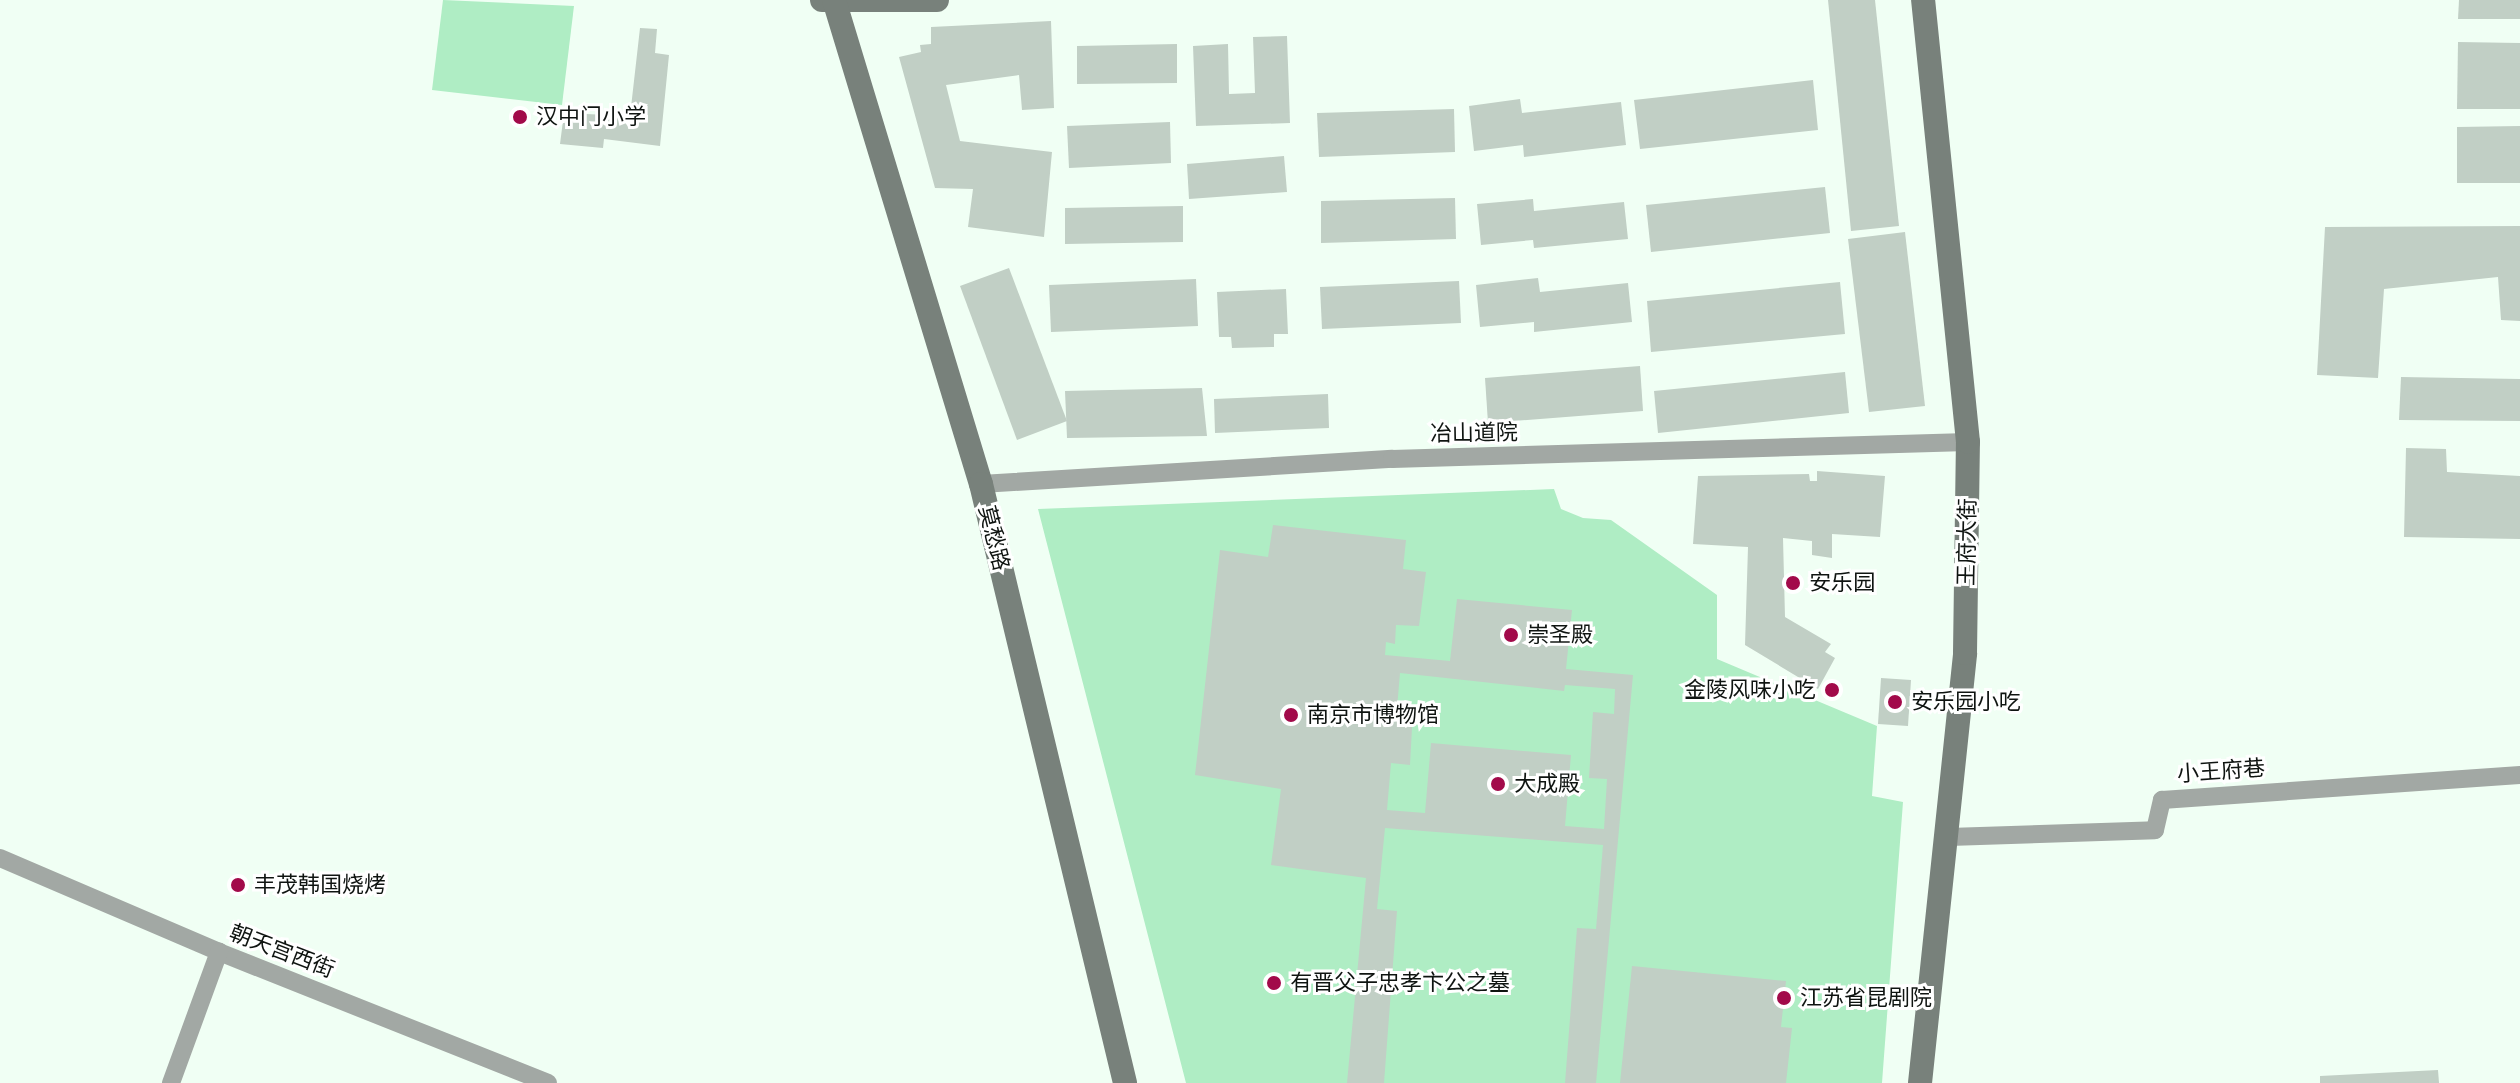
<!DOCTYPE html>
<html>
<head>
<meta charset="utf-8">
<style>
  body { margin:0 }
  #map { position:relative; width:2520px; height:1083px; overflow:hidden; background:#f0fff4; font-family:"Asap Condensed","Noto Sans SC",sans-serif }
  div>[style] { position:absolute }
  .green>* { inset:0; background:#afedc4 }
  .building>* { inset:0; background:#c1cfc5 }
  .street>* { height:18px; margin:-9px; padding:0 9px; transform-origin:9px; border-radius:9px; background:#a2a8a4 }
  .secondary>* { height:24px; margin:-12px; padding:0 12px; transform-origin:12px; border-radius:12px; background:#78817b }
  .dots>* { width:22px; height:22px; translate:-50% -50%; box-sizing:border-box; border:4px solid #fff; border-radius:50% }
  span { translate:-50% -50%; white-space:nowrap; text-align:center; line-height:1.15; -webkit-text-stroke:6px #fff; paint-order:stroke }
  .poi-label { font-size:22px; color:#0f1411 }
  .left { translate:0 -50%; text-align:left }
  .right { translate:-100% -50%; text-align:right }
  .street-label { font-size:22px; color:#0f1411 }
</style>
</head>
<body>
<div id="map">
  <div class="green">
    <i style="clip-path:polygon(443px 0,574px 6px,562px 105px,432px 90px)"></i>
    <i style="clip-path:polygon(1554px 489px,1561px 509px,1583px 518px,1611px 520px,1717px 595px,1717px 659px,1877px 726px,1872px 796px,1903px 802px,1882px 1083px,1186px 1083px,1038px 509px)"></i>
  </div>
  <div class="building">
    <i style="clip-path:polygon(1828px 0,1875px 0,1899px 226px,1851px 231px)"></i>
    <i style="clip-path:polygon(2459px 0,2520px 0,2520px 19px,2458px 19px)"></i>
    <i style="clip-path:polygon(1051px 21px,1054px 108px,1022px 110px,1019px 75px,946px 85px,960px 141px,1052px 152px,1044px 237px,968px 227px,973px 189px,935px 188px,899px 57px,921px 52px,920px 45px,931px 44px,931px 27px)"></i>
    <i style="clip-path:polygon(640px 28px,657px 29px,655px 53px,669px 55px,660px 146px,604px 139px,603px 148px,560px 144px,564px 113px,630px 116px)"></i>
    <i style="clip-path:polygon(1287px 36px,1290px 123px,1196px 126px,1193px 46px,1228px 44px,1229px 94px,1255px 93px,1253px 37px)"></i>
    <i style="clip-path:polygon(2458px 42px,2520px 43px,2520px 109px,2457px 109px)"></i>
    <i style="clip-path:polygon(1177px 44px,1177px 83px,1077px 84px,1077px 46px)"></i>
    <i style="clip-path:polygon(1813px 80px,1818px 130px,1640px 149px,1634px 100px)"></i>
    <i style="clip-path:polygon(1520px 99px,1522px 113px,1621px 102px,1626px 145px,1524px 157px,1523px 145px,1474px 151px,1469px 106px)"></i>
    <i style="clip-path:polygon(1454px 109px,1455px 152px,1319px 157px,1317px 113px)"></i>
    <i style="clip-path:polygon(1170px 122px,1171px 163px,1069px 168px,1067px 126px)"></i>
    <i style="clip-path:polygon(2520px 126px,2520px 183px,2457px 183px,2457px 127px)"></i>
    <i style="clip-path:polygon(1284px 156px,1287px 192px,1189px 199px,1187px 164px)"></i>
    <i style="clip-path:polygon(1825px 187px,1830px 233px,1651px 252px,1646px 205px)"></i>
    <i style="clip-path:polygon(1455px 198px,1456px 239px,1321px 243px,1321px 201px)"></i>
    <i style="clip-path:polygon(1533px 199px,1534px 211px,1624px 202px,1628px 239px,1534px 248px,1533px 240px,1481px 245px,1477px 204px)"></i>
    <i style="clip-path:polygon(1183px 206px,1183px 242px,1065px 244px,1065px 208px)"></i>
    <i style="clip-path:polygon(2520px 226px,2520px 321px,2501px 320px,2498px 277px,2384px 289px,2378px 378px,2317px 375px,2325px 227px)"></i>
    <i style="clip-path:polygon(1905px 232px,1925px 406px,1869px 412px,1848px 239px)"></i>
    <i style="clip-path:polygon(1009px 268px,1067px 421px,1017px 440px,960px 286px)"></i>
    <i style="clip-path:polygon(1538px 278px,1540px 292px,1628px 283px,1632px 322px,1534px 332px,1534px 322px,1480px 327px,1476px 285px)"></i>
    <i style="clip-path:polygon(1196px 279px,1198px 326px,1051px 332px,1049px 285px)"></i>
    <i style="clip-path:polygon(1459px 281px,1461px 323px,1322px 329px,1320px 287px)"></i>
    <i style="clip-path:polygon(1840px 282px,1845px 334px,1651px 352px,1647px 301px)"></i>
    <i style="clip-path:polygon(1286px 289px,1288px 334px,1274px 334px,1274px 347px,1232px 348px,1231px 337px,1219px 337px,1217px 292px)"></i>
    <i style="clip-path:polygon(1640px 366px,1643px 411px,1488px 423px,1485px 378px)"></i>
    <i style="clip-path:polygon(1845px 372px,1849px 413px,1658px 433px,1654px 391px)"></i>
    <i style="clip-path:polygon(2401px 377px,2520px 379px,2520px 421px,2399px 420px)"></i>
    <i style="clip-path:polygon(1202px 388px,1207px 436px,1067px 438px,1065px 391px)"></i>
    <i style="clip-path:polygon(1328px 394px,1329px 428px,1215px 433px,1214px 399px)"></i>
    <i style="clip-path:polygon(2406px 448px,2446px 449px,2447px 472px,2520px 476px,2520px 539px,2404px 537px)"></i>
    <i style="clip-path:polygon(1817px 471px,1885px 476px,1880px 537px,1832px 534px,1832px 558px,1812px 555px,1812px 541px,1783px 538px,1785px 617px,1831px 644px,1825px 652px,1835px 658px,1818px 689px,1745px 645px,1748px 547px,1693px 544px,1698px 476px,1809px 474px,1810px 481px,1817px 481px)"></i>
    <i style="clip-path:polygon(evenodd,1273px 525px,1406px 540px,1403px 569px,1426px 572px,1419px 626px,1396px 625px,1395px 644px,1386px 642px,1385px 655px,1450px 661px,1457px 599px,1572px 610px,1566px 669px,1633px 675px,1596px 1083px,1565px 1083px,1577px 928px,1596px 929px,1603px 845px,1385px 828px,1377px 909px,1397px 911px,1384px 1083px,1347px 1083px,1366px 878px,1271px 865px,1281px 789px,1195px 775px,1220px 550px,1268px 557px,1273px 525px,1400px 673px,1564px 691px,1565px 685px,1615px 689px,1614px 714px,1593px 712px,1589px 778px,1607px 779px,1604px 829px,1565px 826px,1571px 755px,1431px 743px,1425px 813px,1387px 810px,1391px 763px,1410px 765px,1413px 709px,1397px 708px,1400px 673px)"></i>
    <i style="clip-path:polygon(1881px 678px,1911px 680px,1908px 726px,1878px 724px)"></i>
    <i style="clip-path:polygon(1632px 966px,1786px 981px,1781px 1027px,1792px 1028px,1786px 1083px,1620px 1083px)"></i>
    <i style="clip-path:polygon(2438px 1070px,2439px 1083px,2320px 1083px,2320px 1076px)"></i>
  </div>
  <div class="street">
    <i style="left:981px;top:484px;width:412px;rotate:-3.5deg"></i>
    <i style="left:1392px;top:459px;width:576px;rotate:-1.69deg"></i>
    <i style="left:1949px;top:837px;width:206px;rotate:-1.9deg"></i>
    <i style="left:2155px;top:830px;width:31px;rotate:-77deg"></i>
    <i style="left:2162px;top:800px;width:359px;rotate:-4deg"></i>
    <i style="left:0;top:858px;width:238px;rotate:23.2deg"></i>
    <i style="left:219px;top:952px;width:354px;rotate:21.7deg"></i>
    <i style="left:171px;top:1083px;width:140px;rotate:-69.9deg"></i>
  </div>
  <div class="secondary">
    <i style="left:822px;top:0;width:115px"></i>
    <i style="left:834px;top:0;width:506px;rotate:73.11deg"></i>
    <i style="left:981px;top:484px;width:616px;rotate:76.48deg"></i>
    <i style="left:1920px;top:1083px;width:432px;rotate:-84deg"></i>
    <i style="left:1965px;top:653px;width:211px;rotate:-89.2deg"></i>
    <i style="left:1968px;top:442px;width:444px;rotate:-95.8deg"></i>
  </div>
  <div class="dots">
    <i style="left:520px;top:117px;background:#a20a4a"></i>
    <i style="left:1793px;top:583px;background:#a20a4a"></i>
    <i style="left:1511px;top:635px;background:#a20a4a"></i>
    <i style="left:1832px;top:690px;background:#a20a4a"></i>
    <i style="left:1895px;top:702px;background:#a20a4a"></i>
    <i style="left:1291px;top:715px;background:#a20a4a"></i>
    <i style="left:1498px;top:784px;background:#a20a4a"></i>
    <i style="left:238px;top:885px;background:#a20a4a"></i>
    <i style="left:1274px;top:983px;background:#a20a4a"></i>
    <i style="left:1784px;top:998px;background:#a20a4a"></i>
  </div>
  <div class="poi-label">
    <span class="left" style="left:536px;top:117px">汉中门小学</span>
    <span class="left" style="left:1809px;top:583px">安乐园</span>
    <span class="left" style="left:1527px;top:635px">崇圣殿</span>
    <span class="right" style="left:1816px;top:690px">金陵风味小吃</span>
    <span class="left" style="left:1911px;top:702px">安乐园小吃</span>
    <span class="left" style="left:1307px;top:715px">南京市博物馆</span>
    <span class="left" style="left:1514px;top:784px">大成殿</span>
    <span class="left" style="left:254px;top:885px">丰茂韩国烧烤</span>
    <span class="left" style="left:1290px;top:983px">有晋父子忠孝卞公之墓</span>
    <span class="left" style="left:1800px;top:998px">江苏省昆剧院</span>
  </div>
  <div class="street-label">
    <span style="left:1474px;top:433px;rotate:-1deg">冶山道院</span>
    <span style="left:994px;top:538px;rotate:76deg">莫愁路</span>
    <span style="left:1967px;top:542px;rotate:-89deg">王府大街</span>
    <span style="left:2221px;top:771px;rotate:-4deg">小王府巷</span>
    <span style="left:282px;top:951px;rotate:21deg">朝天宫西街</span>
  </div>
</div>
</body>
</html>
